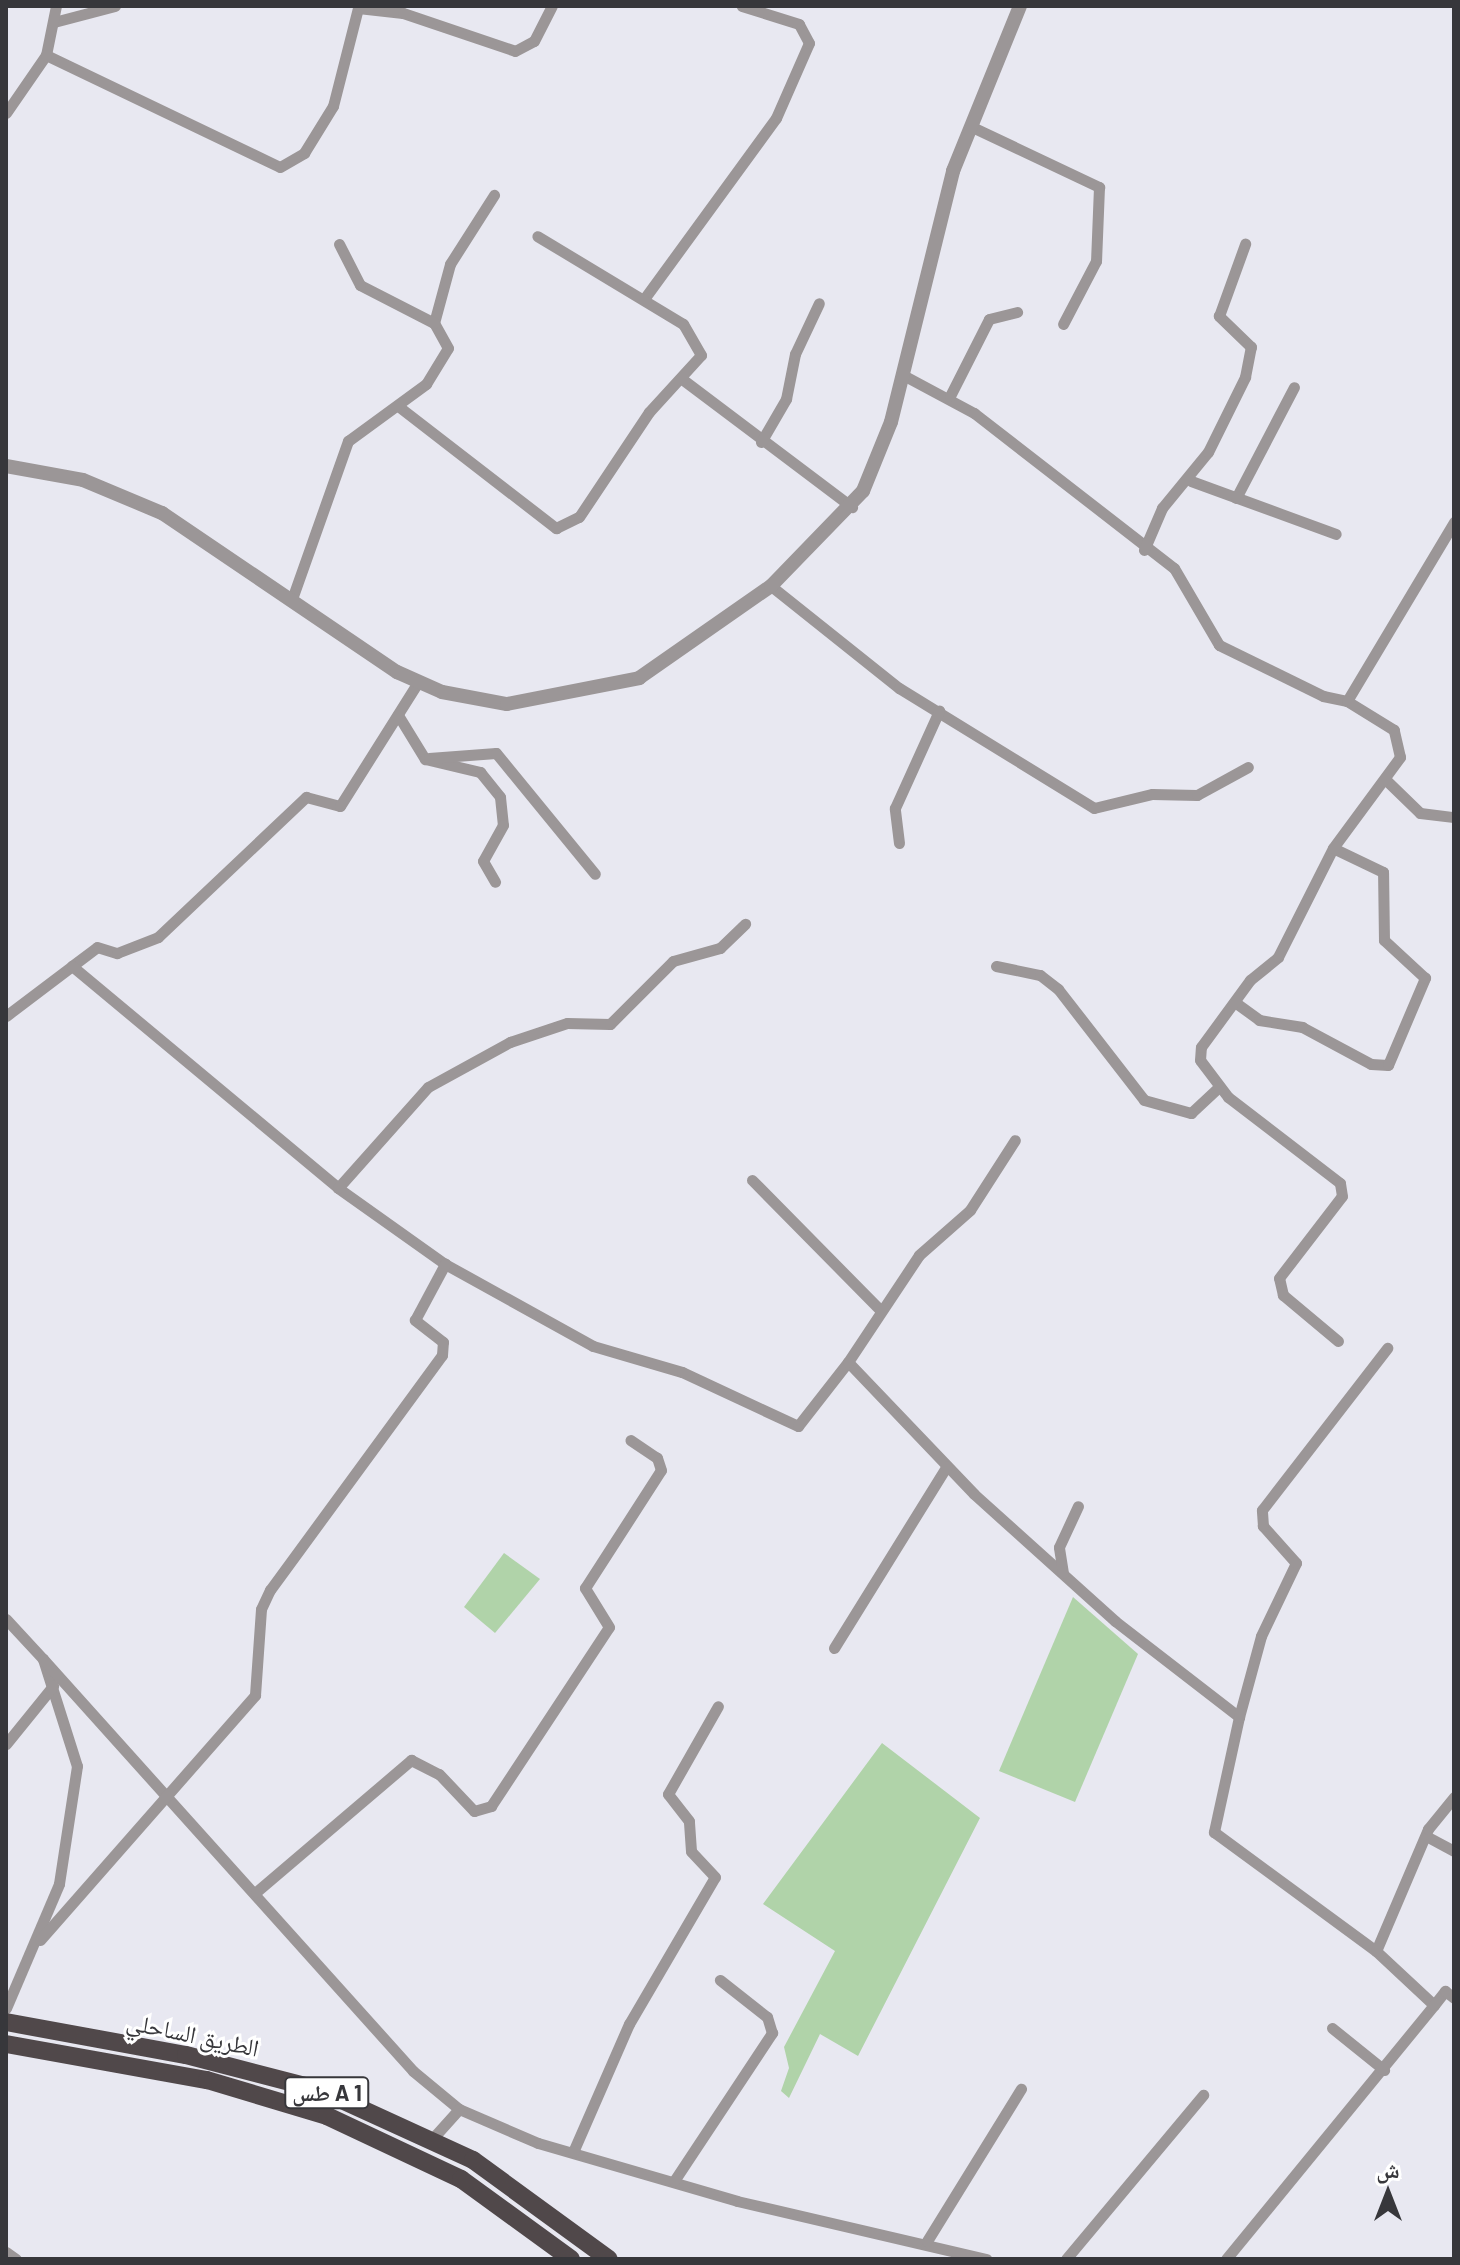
<!DOCTYPE html>
<html>
<head>
<meta charset="utf-8">
<style>
  body { margin:0 }
  #map { position:relative; width:1460px; height:2265px; overflow:hidden; background:#e8e8f1; font-family:Barlow,"Noto Naskh Arabic",sans-serif }
  div>[style] { position:absolute }
  .green>* { inset:0; background:#b0d3a9 }
  .minor>* { height:11px; margin:-5.5px; padding:0 5.5px; transform-origin:5.5px; border-radius:5.5px; background:#9b9697 }
  .tertiary>* { height:14px; margin:-7px; padding:0 7px; transform-origin:7px; border-radius:7px; background:#9b9697 }
  .trunk>* { height:18px; margin:-9px; padding:0 9px; transform-origin:9px; border-radius:9px; background:#50484a }
  span { translate:-50% -50%; white-space:nowrap; text-align:center; line-height:1.15; -webkit-text-stroke:6px #fff; paint-order:stroke }
  .shield-label span { padding:2px 6px; background:#fff; border:2px solid; border-radius:6px; -webkit-text-stroke-width:0 }
  .shield-label { font-size:22px; color:#37373b; font-weight:700 }
  .street-label { font-size:24px; color:#37373b }
  .frame { position:absolute; inset:0; border:8px solid #37373b; pointer-events:none }
  .north { position:absolute; left:1348px; top:2153px; width:80px; height:80px; -webkit-text-stroke:6px #fff; paint-order:stroke; rotate:0deg; font-size:22px; font-weight:700; line-height:32px; text-align:center; color:#37373b }
  .north::after { content:''; display:block; margin:auto; width:28px; height:36px; background:#37373b; clip-path:polygon(50% 0,100% 100%,50% 72%,0 100%) }
</style>
</head>
<body>
<div id="map">
  <div class="green">
    <i style="clip-path:polygon(504px 1553px,540px 1579px,495px 1633px,464px 1607px)"></i>
    <i style="clip-path:polygon(1073px 1597px,1138px 1654px,1075px 1802px,999px 1771px)"></i>
    <i style="clip-path:polygon(882px 1743px,980px 1818px,858px 2056px,820px 2034px,789px 2098px,781px 2091px,789px 2068px,784px 2047px,835px 1951px,763px 1904px)"></i>
  </div>
  <div class="minor">
    <i style="left:54px;top:22px;width:63px;rotate:-14.7deg"></i>
    <i style="left:46px;top:55px;width:259px;rotate:25.6deg"></i>
    <i style="left:280px;top:167px;width:28px;rotate:-30deg"></i>
    <i style="left:304px;top:153px;width:55px;rotate:-58.3deg"></i>
    <i style="left:333px;top:106px;width:101px;rotate:-75.7deg"></i>
    <i style="left:358px;top:8px;width:45px;rotate:6.3deg"></i>
    <i style="left:403px;top:13px;width:118px;rotate:18.7deg"></i>
    <i style="left:515px;top:51px;width:21px;rotate:-28deg"></i>
    <i style="left:534px;top:41px;width:39px;rotate:-63deg"></i>
    <i style="left:6px;top:113px;width:70px;rotate:-55.4deg"></i>
    <i style="left:46px;top:55px;width:50px;rotate:-78.5deg"></i>
    <i style="left:970px;top:126px;width:143px;rotate:25.3deg"></i>
    <i style="left:1099px;top:187px;width:74px;rotate:92.3deg"></i>
    <i style="left:1096px;top:261px;width:71px;rotate:117.6deg"></i>
    <i style="left:644px;top:299px;width:224px;rotate:-53.9deg"></i>
    <i style="left:776px;top:118px;width:82px;rotate:-66.3deg"></i>
    <i style="left:809px;top:43px;width:21px;rotate:-118deg"></i>
    <i style="left:799px;top:24px;width:60px;rotate:-162.5deg"></i>
    <i style="left:434px;top:323px;width:61px;rotate:-74.8deg"></i>
    <i style="left:450px;top:264px;width:82px;rotate:-57.5deg"></i>
    <i style="left:903px;top:375px;width:81px;rotate:28.2deg"></i>
    <i style="left:974px;top:413px;width:253px;rotate:37.8deg"></i>
    <i style="left:1174px;top:568px;width:89px;rotate:59.7deg"></i>
    <i style="left:1219px;top:645px;width:116px;rotate:26.1deg"></i>
    <i style="left:1323px;top:696px;width:25px;rotate:12deg"></i>
    <i style="left:1347px;top:701px;width:209px;rotate:-59.1deg"></i>
    <i style="left:682px;top:379px;width:213px;rotate:37deg"></i>
    <i style="left:950px;top:396px;width:86px;rotate:-63.1deg"></i>
    <i style="left:989px;top:319px;width:29px;rotate:-14deg"></i>
    <i style="left:398px;top:406px;width:200px;rotate:37.7deg"></i>
    <i style="left:556px;top:528px;width:25px;rotate:-26deg"></i>
    <i style="left:579px;top:517px;width:126px;rotate:-56.3deg"></i>
    <i style="left:649px;top:412px;width:77px;rotate:-47.6deg"></i>
    <i style="left:701px;top:355px;width:36px;rotate:-120deg"></i>
    <i style="left:683px;top:324px;width:170px;rotate:-148.9deg"></i>
    <i style="left:761px;top:442px;width:50px;rotate:-59.8deg"></i>
    <i style="left:786px;top:399px;width:46px;rotate:-78.7deg"></i>
    <i style="left:795px;top:354px;width:56px;rotate:-64.8deg"></i>
    <i style="left:1191px;top:481px;width:154px;rotate:20.1deg"></i>
    <i style="left:1236px;top:498px;width:125px;rotate:-62.4deg"></i>
    <i style="left:1144px;top:550px;width:46px;rotate:-66.8deg"></i>
    <i style="left:1162px;top:508px;width:72px;rotate:-50.6deg"></i>
    <i style="left:1208px;top:452px;width:84px;rotate:-63.7deg"></i>
    <i style="left:1245px;top:377px;width:31px;rotate:-79deg"></i>
    <i style="left:1251px;top:347px;width:45px;rotate:-135.9deg"></i>
    <i style="left:1219px;top:316px;width:77px;rotate:-70.1deg"></i>
    <i style="left:771px;top:586px;width:164px;rotate:38.6deg"></i>
    <i style="left:899px;top:688px;width:229px;rotate:31.6deg"></i>
    <i style="left:1094px;top:808px;width:60px;rotate:-13.6deg"></i>
    <i style="left:1152px;top:794px;width:45px;rotate:1.3deg"></i>
    <i style="left:1197px;top:795px;width:58px;rotate:-28.8deg"></i>
    <i style="left:292px;top:599px;width:168px;rotate:-70.5deg"></i>
    <i style="left:348px;top:441px;width:97px;rotate:-36.2deg"></i>
    <i style="left:426px;top:384px;width:42px;rotate:-58.6deg"></i>
    <i style="left:448px;top:348px;width:29px;rotate:-119deg"></i>
    <i style="left:434px;top:323px;width:83px;rotate:-152.8deg"></i>
    <i style="left:360px;top:285px;width:46px;rotate:-117.1deg"></i>
    <i style="left:398px;top:715px;width:52px;rotate:58.5deg"></i>
    <i style="left:425px;top:759px;width:57px;rotate:13.3deg"></i>
    <i style="left:480px;top:772px;width:32px;rotate:51deg"></i>
    <i style="left:500px;top:797px;width:28px;rotate:84deg"></i>
    <i style="left:503px;top:825px;width:41px;rotate:119.1deg"></i>
    <i style="left:483px;top:861px;width:24px;rotate:60deg"></i>
    <i style="left:429px;top:758px;width:67px;rotate:-4.3deg"></i>
    <i style="left:496px;top:753px;width:156px;rotate:50.7deg"></i>
    <i style="left:1386px;top:780px;width:47px;rotate:44.1deg"></i>
    <i style="left:1420px;top:813px;width:34px;rotate:7deg"></i>
    <i style="left:899px;top:843px;width:35px;rotate:-97deg"></i>
    <i style="left:895px;top:808px;width:107px;rotate:-65.6deg"></i>
    <i style="left:72px;top:966px;width:31px;rotate:-37deg"></i>
    <i style="left:97px;top:947px;width:21px;rotate:17deg"></i>
    <i style="left:117px;top:953px;width:44px;rotate:-21.3deg"></i>
    <i style="left:158px;top:937px;width:204px;rotate:-43.4deg"></i>
    <i style="left:306px;top:797px;width:35px;rotate:15deg"></i>
    <i style="left:340px;top:806px;width:146px;rotate:-57.8deg"></i>
    <i style="left:996px;top:966px;width:45px;rotate:11.6deg"></i>
    <i style="left:1040px;top:975px;width:23px;rotate:38deg"></i>
    <i style="left:1058px;top:989px;width:140px;rotate:52.2deg"></i>
    <i style="left:1144px;top:1100px;width:49px;rotate:15.5deg"></i>
    <i style="left:1191px;top:1113px;width:37px;rotate:-43deg"></i>
    <i style="left:1236px;top:1003px;width:29px;rotate:36deg"></i>
    <i style="left:1259px;top:1020px;width:44px;rotate:9.2deg"></i>
    <i style="left:1302px;top:1027px;width:78px;rotate:28.2deg"></i>
    <i style="left:1371px;top:1064px;width:17px;rotate:3deg"></i>
    <i style="left:1388px;top:1065px;width:95px;rotate:-67deg"></i>
    <i style="left:1425px;top:978px;width:56px;rotate:-137.2deg"></i>
    <i style="left:1384px;top:940px;width:68px;rotate:-90.8deg"></i>
    <i style="left:1383px;top:872px;width:55px;rotate:-154.4deg"></i>
    <i style="left:6px;top:1016px;width:83px;rotate:-37.1deg"></i>
    <i style="left:72px;top:966px;width:346px;rotate:39.8deg"></i>
    <i style="left:338px;top:1188px;width:131px;rotate:35.4deg"></i>
    <i style="left:445px;top:1264px;width:169px;rotate:29deg"></i>
    <i style="left:593px;top:1346px;width:93px;rotate:16.3deg"></i>
    <i style="left:682px;top:1372px;width:128px;rotate:25deg"></i>
    <i style="left:798px;top:1426px;width:81px;rotate:-52deg"></i>
    <i style="left:848px;top:1362px;width:182px;rotate:46.3deg"></i>
    <i style="left:974px;top:1494px;width:190px;rotate:42deg"></i>
    <i style="left:1115px;top:1621px;width:157px;rotate:37.7deg"></i>
    <i style="left:1239px;top:1717px;width:118px;rotate:102.3deg"></i>
    <i style="left:1214px;top:1832px;width:201px;rotate:36.3deg"></i>
    <i style="left:1376px;top:1951px;width:79px;rotate:43deg"></i>
    <i style="left:1434px;top:2005px;width:328px;rotate:129.3deg"></i>
    <i style="left:752px;top:1180px;width:181px;rotate:45.4deg"></i>
    <i style="left:338px;top:1188px;width:135px;rotate:-48.3deg"></i>
    <i style="left:428px;top:1087px;width:94px;rotate:-28.8deg"></i>
    <i style="left:510px;top:1042px;width:60px;rotate:-18.4deg"></i>
    <i style="left:567px;top:1023px;width:43px;rotate:1.3deg"></i>
    <i style="left:610px;top:1024px;width:89px;rotate:-45deg"></i>
    <i style="left:673px;top:961px;width:49px;rotate:-15.5deg"></i>
    <i style="left:720px;top:948px;width:35px;rotate:-44deg"></i>
    <i style="left:1338px;top:1341px;width:72px;rotate:-140.1deg"></i>
    <i style="left:1283px;top:1295px;width:17px;rotate:-103deg"></i>
    <i style="left:1279px;top:1278px;width:103px;rotate:-52.5deg"></i>
    <i style="left:1342px;top:1196px;width:13px;rotate:-99deg"></i>
    <i style="left:1340px;top:1183px;width:141px;rotate:-142.5deg"></i>
    <i style="left:1228px;top:1097px;width:46px;rotate:-127.1deg"></i>
    <i style="left:1200px;top:1060px;width:13px;rotate:-86deg"></i>
    <i style="left:1201px;top:1047px;width:83px;rotate:-53.8deg"></i>
    <i style="left:1250px;top:980px;width:36px;rotate:-39deg"></i>
    <i style="left:1278px;top:957px;width:122px;rotate:-63.2deg"></i>
    <i style="left:1333px;top:848px;width:113px;rotate:-53.6deg"></i>
    <i style="left:1400px;top:757px;width:28px;rotate:-103deg"></i>
    <i style="left:1394px;top:730px;width:55px;rotate:-148.3deg"></i>
    <i style="left:848px;top:1362px;width:128px;rotate:-56.4deg"></i>
    <i style="left:919px;top:1255px;width:68px;rotate:-41.4deg"></i>
    <i style="left:970px;top:1210px;width:83px;rotate:-57.3deg"></i>
    <i style="left:1063px;top:1573px;width:26px;rotate:-99deg"></i>
    <i style="left:1059px;top:1547px;width:45px;rotate:-65.1deg"></i>
    <i style="left:6px;top:1619px;width:54px;rotate:47.2deg"></i>
    <i style="left:43px;top:1659px;width:112px;rotate:72.4deg"></i>
    <i style="left:77px;top:1766px;width:119px;rotate:98.7deg"></i>
    <i style="left:59px;top:1884px;width:135px;rotate:113.1deg"></i>
    <i style="left:834px;top:1648px;width:214px;rotate:-58.2deg"></i>
    <i style="left:43px;top:1659px;width:554px;rotate:48.07deg"></i>
    <i style="left:413px;top:2071px;width:60px;rotate:39.6deg"></i>
    <i style="left:459px;top:2109px;width:86px;rotate:23.3deg"></i>
    <i style="left:538px;top:2143px;width:207px;rotate:16.2deg"></i>
    <i style="left:737px;top:2201px;width:256px;rotate:13.1deg"></i>
    <i style="left:1239px;top:1717px;width:84px;rotate:-74.8deg"></i>
    <i style="left:1261px;top:1636px;width:81px;rotate:-64.4deg"></i>
    <i style="left:1296px;top:1563px;width:50px;rotate:-131.7deg"></i>
    <i style="left:1263px;top:1526px;width:16px;rotate:-94deg"></i>
    <i style="left:1262px;top:1510px;width:205px;rotate:-52.3deg"></i>
    <i style="left:6px;top:1744px;width:75px;rotate:-51deg"></i>
    <i style="left:1426px;top:1836px;width:32px;rotate:28deg"></i>
    <i style="left:256px;top:1892px;width:204px;rotate:-40.4deg"></i>
    <i style="left:411px;top:1760px;width:31px;rotate:27deg"></i>
    <i style="left:439px;top:1774px;width:51px;rotate:46.6deg"></i>
    <i style="left:474px;top:1811px;width:18px;rotate:-16deg"></i>
    <i style="left:491px;top:1806px;width:214px;rotate:-56.6deg"></i>
    <i style="left:609px;top:1627px;width:46px;rotate:-121.6deg"></i>
    <i style="left:585px;top:1588px;width:140px;rotate:-57.2deg"></i>
    <i style="left:661px;top:1470px;width:13px;rotate:-108deg"></i>
    <i style="left:657px;top:1458px;width:32px;rotate:-146deg"></i>
    <i style="left:40px;top:1940px;width:326px;rotate:-48.7deg"></i>
    <i style="left:255px;top:1695px;width:86px;rotate:-86deg"></i>
    <i style="left:261px;top:1609px;width:21px;rotate:-65deg"></i>
    <i style="left:270px;top:1590px;width:291px;rotate:-53.8deg"></i>
    <i style="left:442px;top:1355px;width:13px;rotate:-86deg"></i>
    <i style="left:443px;top:1342px;width:36px;rotate:-142deg"></i>
    <i style="left:415px;top:1320px;width:64px;rotate:-61.8deg"></i>
    <i style="left:1376px;top:1951px;width:133px;rotate:-66.9deg"></i>
    <i style="left:1428px;top:1829px;width:41px;rotate:-50.9deg"></i>
    <i style="left:1434px;top:2005px;width:18px;rotate:-52deg"></i>
    <i style="left:1445px;top:1991px;width:11px;rotate:38deg"></i>
    <i style="left:1332px;top:2028px;width:67px;rotate:38.9deg"></i>
    <i style="left:433px;top:2138px;width:39px;rotate:-48deg"></i>
    <i style="left:573px;top:2152px;width:140px;rotate:-66.4deg"></i>
    <i style="left:629px;top:2024px;width:170px;rotate:-59.7deg"></i>
    <i style="left:715px;top:1877px;width:35px;rotate:-133deg"></i>
    <i style="left:691px;top:1851px;width:30px;rotate:-94deg"></i>
    <i style="left:689px;top:1821px;width:34px;rotate:-128deg"></i>
    <i style="left:668px;top:1794px;width:101px;rotate:-60.4deg"></i>
    <i style="left:674px;top:2181px;width:178px;rotate:-56.5deg"></i>
    <i style="left:772px;top:2033px;width:17px;rotate:-107deg"></i>
    <i style="left:767px;top:2017px;width:60px;rotate:-141.8deg"></i>
    <i style="left:927px;top:2241px;width:179px;rotate:-58.3deg"></i>
    <i style="left:6px;top:2252px;width:12px;rotate:35deg"></i>
    <i style="left:1066px;top:2259px;width:214px;rotate:-50.1deg"></i>
  </div>
  <div class="tertiary">
    <i style="left:6px;top:466px;width:78px;rotate:10.3deg"></i>
    <i style="left:83px;top:480px;width:86px;rotate:22.7deg"></i>
    <i style="left:162px;top:513px;width:284px;rotate:34.1deg"></i>
    <i style="left:397px;top:672px;width:49px;rotate:24deg"></i>
    <i style="left:442px;top:692px;width:66px;rotate:10.5deg"></i>
    <i style="left:507px;top:704px;width:135px;rotate:-11.1deg"></i>
    <i style="left:639px;top:678px;width:161px;rotate:-34.9deg"></i>
    <i style="left:771px;top:586px;width:132px;rotate:-45.9deg"></i>
    <i style="left:863px;top:491px;width:74px;rotate:-67.9deg"></i>
    <i style="left:891px;top:422px;width:259px;rotate:-76.1deg"></i>
    <i style="left:953px;top:171px;width:178px;rotate:-67.9deg"></i>
  </div>
  <div class="trunk">
    <i style="left:6px;top:2022px;width:183px;rotate:10.4deg"></i>
    <i style="left:186px;top:2055px;width:138px;rotate:14.6deg"></i>
    <i style="left:320px;top:2090px;width:168px;rotate:24.6deg"></i>
    <i style="left:473px;top:2160px;width:168px;rotate:36.1deg"></i>
    <i style="left:6px;top:2044px;width:204px;rotate:10.2deg"></i>
    <i style="left:207px;top:2080px;width:125px;rotate:16.7deg"></i>
    <i style="left:327px;top:2116px;width:148px;rotate:25.2deg"></i>
    <i style="left:461px;top:2179px;width:136px;rotate:36deg"></i>
  </div>
  <div class="shield-label">
    <span style="left:327px;top:2093px">طس A 1</span>
  </div>
  <div class="street-label">
    <span style="left:193px;top:2034px;rotate:12deg">الطريق الساحلي</span>
  </div>
  <div class="frame"></div>
  <div class="north">ش</div>
</div>
</body>
</html>
